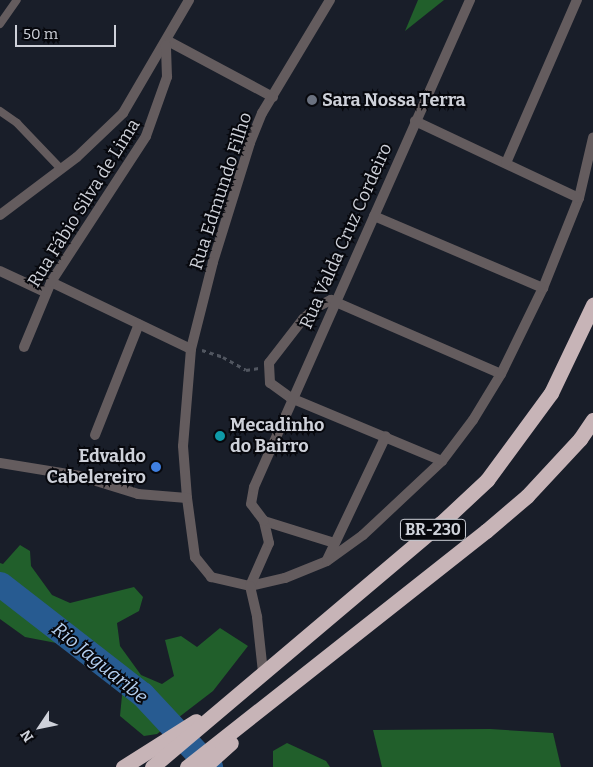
<!DOCTYPE html>
<html>
<head>
<meta charset="utf-8">
<style>
  body { margin:0 }
  #map { position:relative; width:593px; height:767px; overflow:hidden; background:#191e29; font-family:Bitter,serif }
  div>[style] { position:absolute }
  .forest>* { inset:0; background:#215f2b }
  .river>* { height:25px; margin:-12.5px; padding:0 12.5px; transform-origin:12.5px; border-radius:12.5px; background:#275b91 }
  .path>* { height:2.5px; margin-top:-1.25px; transform-origin:0; background:repeating-linear-gradient(90deg,#515660 0 4px,transparent 0 8px) }
  .lane>* { height:8px; margin:-4px; padding:0 4px; transform-origin:4px; border-radius:4px; background:#645c5e }
  .street>* { height:10px; margin:-5px; padding:0 5px; transform-origin:5px; border-radius:5px; background:#645c5e }
  .highway>* { height:15px; margin:-7.5px; padding:0 7.5px; transform-origin:7.5px; border-radius:7.5px; background:#c7b4b7 }
  .dots>* { width:14px; height:14px; translate:-50% -50%; box-sizing:border-box; border:2px solid #07080d; border-radius:50% }
  span { translate:-50% -50%; white-space:nowrap; text-align:center; line-height:1.15; -webkit-text-stroke:4px #07080d; paint-order:stroke }
  .shield-label span { padding:1px 4px; background:#07080d; border:1px solid; border-radius:4px; -webkit-text-stroke-width:0 }
  .shield-label { font-size:16px; color:#ced1d9; font-weight:700 }
  .poi-label { font-size:18px; color:#ced1d9; font-weight:700 }
  .left { translate:0 -50%; text-align:left }
  .right { translate:-100% -50%; text-align:right }
  .street-label { font-size:18px; color:#ced1d9 }
  .water-label { font-size:19px; color:#b4cfef; font-style:italic }
  .north { position:absolute; left:15px; top:702px; width:50px; height:50px; -webkit-text-stroke:4px #07080d; paint-order:stroke; rotate:236deg; font-size:14px; font-weight:700; line-height:20px; text-align:center; color:#ced1d9 }
  .north::after { content:''; display:block; margin:auto; width:18px; height:22px; background:#ced1d9; clip-path:polygon(50% 0,100% 100%,50% 72%,0 100%) }
  .scale { position:absolute; left:15px; top:25px; width:101px; height:22px; box-sizing:border-box; border:2px solid #ced1d9; border-top:0; padding-left:6px; font-size:15px; line-height:18px; white-space:nowrap; color:#ced1d9; -webkit-text-stroke:4px #07080d; paint-order:stroke }
</style>
</head>
<body>
<div id="map">
  <div class="forest">
    <i style="clip-path:polygon(418px 0,444px 0,405px 31px)"></i>
    <i style="clip-path:polygon(20px 545px,30px 551px,31px 566px,52px 595px,70px 603px,134px 587px,143px 597px,139px 611px,117px 623px,120px 646px,141px 675px,162px 684px,174px 676px,165px 640px,181px 636px,197px 647px,220px 628px,248px 646px,213px 691px,157px 734px,144px 736px,120px 716px,123px 685px,72px 646px,25px 637px,0 619px,0 563px,3px 564px)"></i>
    <i style="clip-path:polygon(490px 729px,553px 733px,561px 767px,382px 767px,373px 730px)"></i>
    <i style="clip-path:polygon(287px 743px,326px 761px,330px 767px,273px 767px,273px 751px)"></i>
  </div>
  <div class="river">
    <i style="left:0;top:584px;width:180px;rotate:37.8deg"></i>
    <i style="left:142px;top:694px;width:100px;rotate:47deg"></i>
  </div>
  <div class="path">
    <i style="left:202px;top:350px;width:22px;rotate:18deg"></i>
    <i style="left:223px;top:357px;width:26px;rotate:29deg"></i>
    <i style="left:246px;top:370px;width:13px;rotate:-9deg"></i>
  </div>
  <div class="lane">
    <i style="left:0;top:24px;width:29px;rotate:-55deg"></i>
    <i style="left:0;top:111px;width:21px;rotate:35deg"></i>
    <i style="left:17px;top:123px;width:62px;rotate:46.3deg"></i>
  </div>
  <div class="street">
    <i style="left:330px;top:0;width:132px;rotate:121deg"></i>
    <i style="left:262px;top:113px;width:32px;rotate:112deg"></i>
    <i style="left:250px;top:143px;width:125px;rotate:107.3deg"></i>
    <i style="left:213px;top:262px;width:90px;rotate:104.2deg"></i>
    <i style="left:191px;top:349px;width:97px;rotate:94.7deg"></i>
    <i style="left:183px;top:446px;width:52px;rotate:85.6deg"></i>
    <i style="left:187px;top:498px;width:60px;rotate:82.3deg"></i>
    <i style="left:195px;top:557px;width:26px;rotate:51deg"></i>
    <i style="left:211px;top:577px;width:40px;rotate:13deg"></i>
    <i style="left:250px;top:586px;width:36px;rotate:-13deg"></i>
    <i style="left:285px;top:578px;width:45px;rotate:-22deg"></i>
    <i style="left:327px;top:561px;width:44px;rotate:-35.8deg"></i>
    <i style="left:363px;top:535px;width:108px;rotate:-43.1deg"></i>
    <i style="left:442px;top:461px;width:51px;rotate:-52.9deg"></i>
    <i style="left:473px;top:420px;width:54px;rotate:-58.7deg"></i>
    <i style="left:501px;top:374px;width:96px;rotate:-64deg"></i>
    <i style="left:543px;top:288px;width:97px;rotate:-68.2deg"></i>
    <i style="left:579px;top:198px;width:62px;rotate:-76.9deg"></i>
    <i style="left:168px;top:41px;width:119px;rotate:28.1deg"></i>
    <i style="left:415px;top:121px;width:181px;rotate:25.2deg"></i>
    <i style="left:506px;top:163px;width:178px;rotate:-66.5deg"></i>
    <i style="left:0;top:215px;width:96px;rotate:-37deg"></i>
    <i style="left:77px;top:157px;width:64px;rotate:-43.7deg"></i>
    <i style="left:123px;top:113px;width:131px;rotate:-59.7deg"></i>
    <i style="left:374px;top:216px;width:184px;rotate:23.1deg"></i>
    <i style="left:0;top:271px;width:50px;rotate:25deg"></i>
    <i style="left:51px;top:282px;width:155px;rotate:25.6deg"></i>
    <i style="left:24px;top:347px;width:70px;rotate:-67.4deg"></i>
    <i style="left:51px;top:282px;width:174px;rotate:-56.9deg"></i>
    <i style="left:146px;top:136px;width:63px;rotate:-70.4deg"></i>
    <i style="left:167px;top:77px;width:32px;rotate:-92deg"></i>
    <i style="left:95px;top:435px;width:119px;rotate:-68.4deg"></i>
    <i style="left:442px;top:461px;width:164px;rotate:-157.4deg"></i>
    <i style="left:291px;top:398px;width:26px;rotate:-144deg"></i>
    <i style="left:270px;top:383px;width:20px;rotate:-93deg"></i>
    <i style="left:269px;top:363px;width:56px;rotate:-52.3deg"></i>
    <i style="left:303px;top:319px;width:18px;rotate:-41deg"></i>
    <i style="left:317px;top:307px;width:16px;rotate:-27deg"></i>
    <i style="left:331px;top:300px;width:185px;rotate:23.5deg"></i>
    <i style="left:0;top:463px;width:81px;rotate:9.2deg"></i>
    <i style="left:80px;top:476px;width:61px;rotate:17.2deg"></i>
    <i style="left:138px;top:494px;width:49px;rotate:4.7deg"></i>
    <i style="left:264px;top:521px;width:73px;rotate:17.4deg"></i>
    <i style="left:327px;top:560px;width:137px;rotate:-64.6deg"></i>
    <i style="left:250px;top:586px;width:47px;rotate:-66.2deg"></i>
    <i style="left:269px;top:543px;width:23px;rotate:-103deg"></i>
    <i style="left:264px;top:521px;width:21px;rotate:-127deg"></i>
    <i style="left:251px;top:504px;width:17px;rotate:-80deg"></i>
    <i style="left:254px;top:487px;width:533px;rotate:-66.08deg"></i>
    <i style="left:250px;top:586px;width:32px;rotate:77deg"></i>
    <i style="left:257px;top:617px;width:55px;rotate:83.8deg"></i>
  </div>
  <div class="highway">
    <i style="left:123px;top:767px;width:86px;rotate:-32.2deg"></i>
    <i style="left:152px;top:767px;width:378px;rotate:-40.2deg"></i>
    <i style="left:441px;top:523px;width:63px;rotate:-43.1deg"></i>
    <i style="left:487px;top:480px;width:108px;rotate:-53.7deg"></i>
    <i style="left:551px;top:393px;width:98px;rotate:-64.5deg"></i>
    <i style="left:187px;top:767px;width:381px;rotate:-38.3deg"></i>
    <i style="left:486px;top:531px;width:54px;rotate:-40.5deg"></i>
    <i style="left:527px;top:496px;width:78px;rotate:-47.1deg"></i>
    <i style="left:580px;top:439px;width:23px;rotate:-56deg"></i>
    <i style="left:204px;top:767px;width:36px;rotate:-42deg"></i>
  </div>
  <div class="dots">
    <i style="left:312px;top:100px;background:#6b7280"></i>
    <i style="left:220px;top:436px;background:#0f9aa8"></i>
    <i style="left:156px;top:467px;background:#3f7fe0"></i>
  </div>
  <div class="shield-label">
    <span style="left:433px;top:530px">BR-230</span>
  </div>
  <div class="poi-label">
    <span class="left" style="left:322px;top:100px">Sara Nossa Terra</span>
    <span class="left" style="left:230px;top:436px">Mecadinho<br>do Bairro</span>
    <span class="right" style="left:146px;top:467px">Edvaldo<br>Cabelereiro</span>
  </div>
  <div class="street-label">
    <span style="left:221px;top:191px;rotate:-72deg">Rua Edmundo Filho</span>
    <span style="left:84px;top:203px;rotate:-58deg">Rua Fábio Silva de Lima</span>
    <span style="left:346px;top:236px;rotate:-66deg">Rua Valda Cruz Cordeiro</span>
  </div>
  <div class="water-label">
    <span style="left:100px;top:663px;rotate:39deg">Rio Jaguaribe</span>
  </div>
  <div class="north">N</div>
  <div class="scale">50 m</div>
</div>
</body>
</html>
